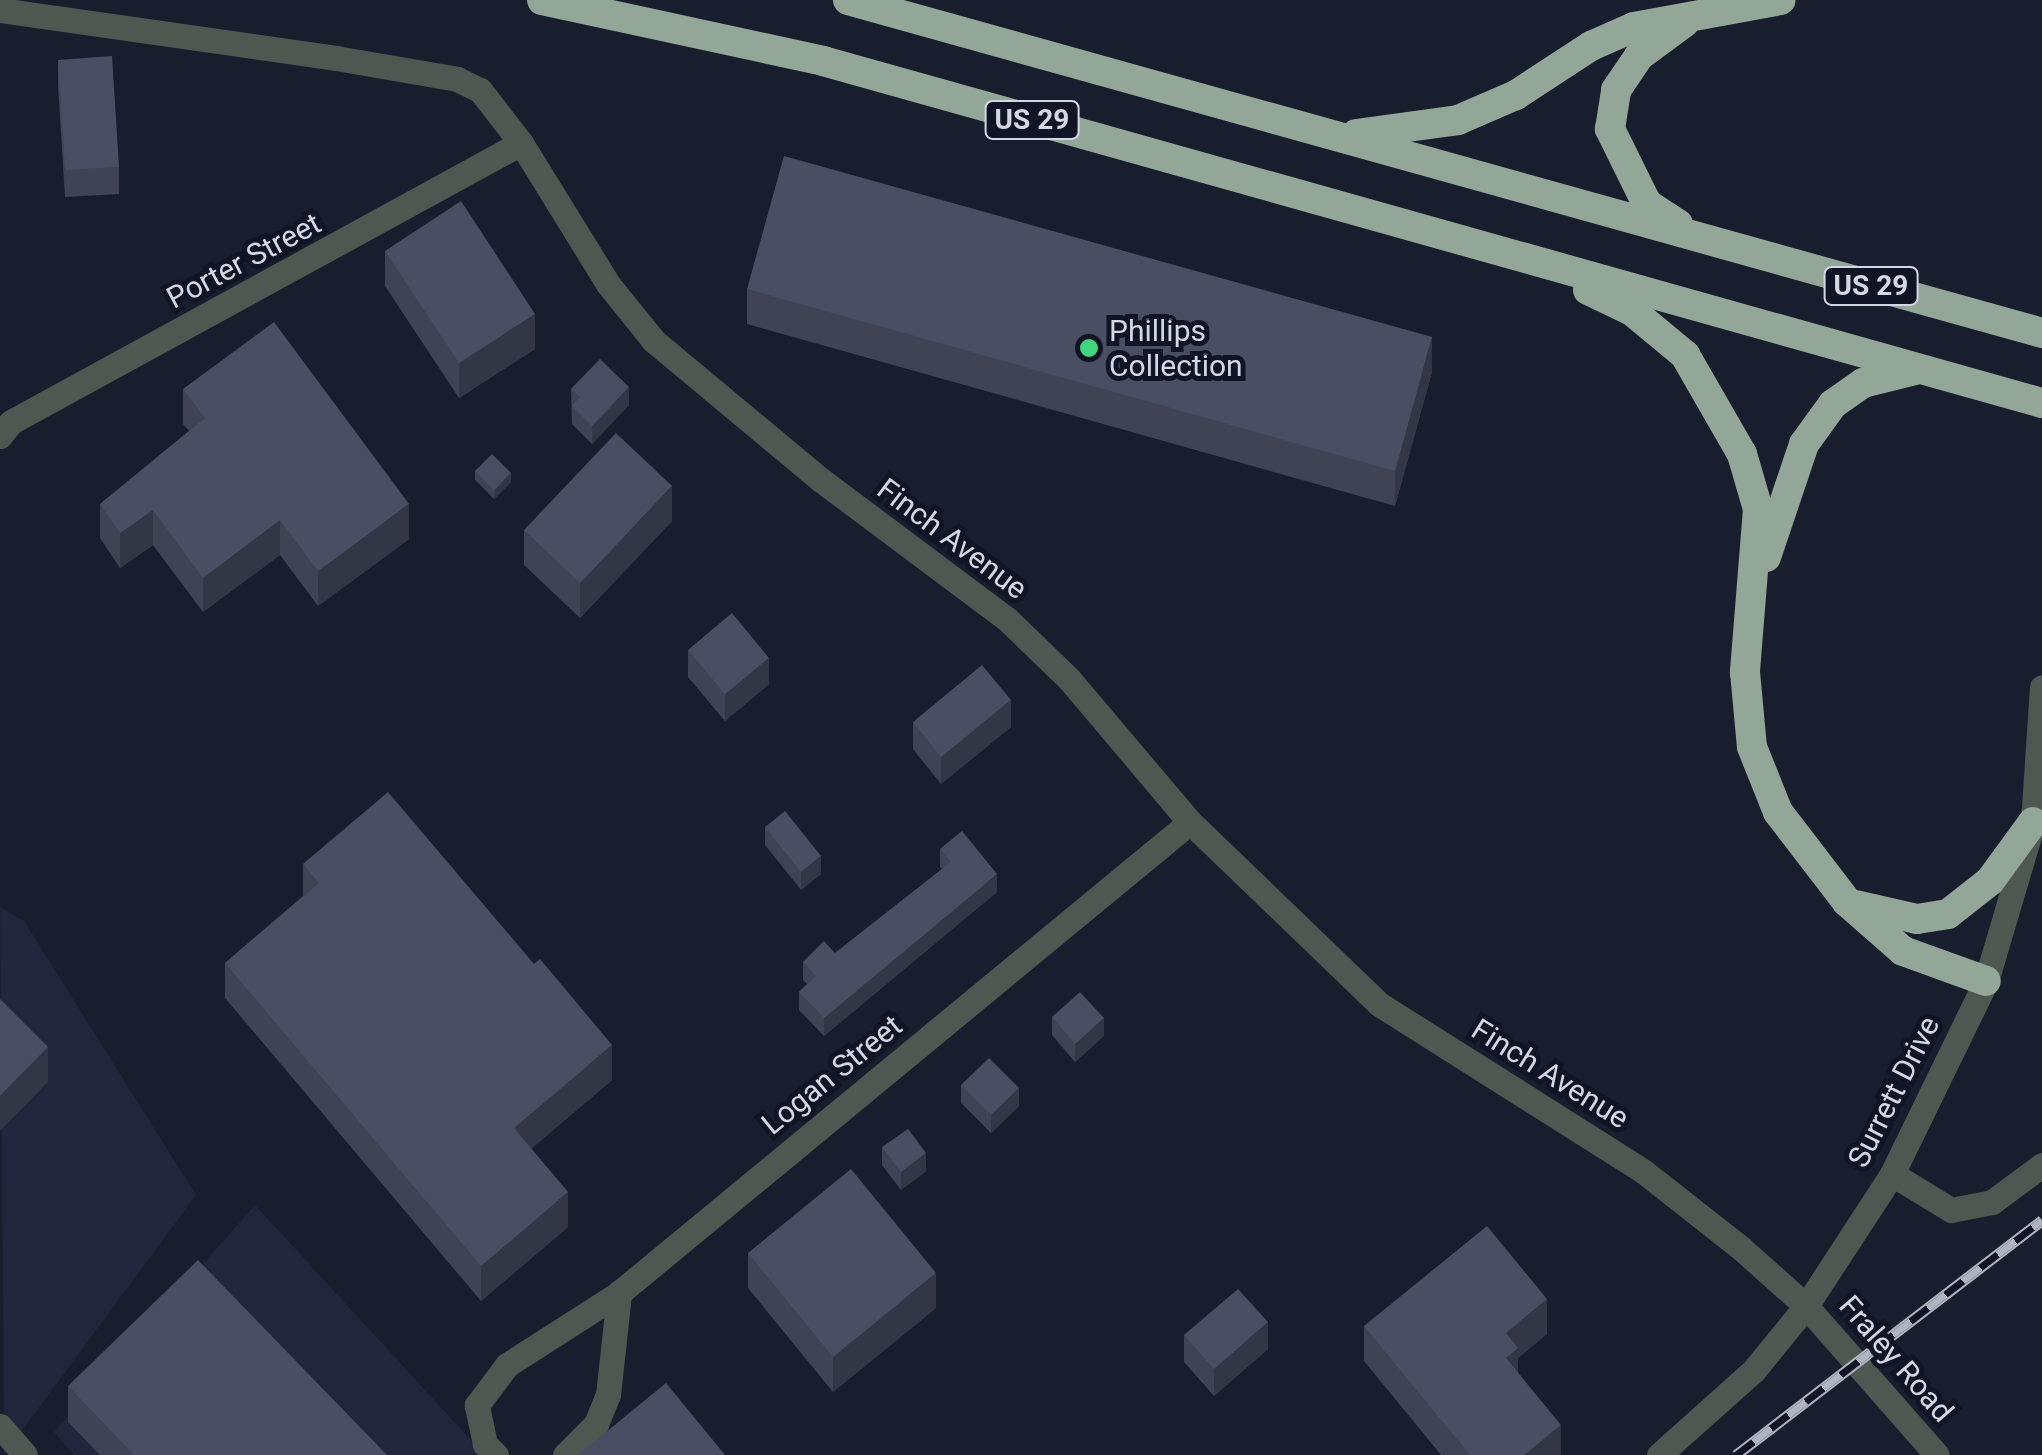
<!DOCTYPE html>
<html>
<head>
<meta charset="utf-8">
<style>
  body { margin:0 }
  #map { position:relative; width:2042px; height:1455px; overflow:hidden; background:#191e2f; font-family:Roboto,sans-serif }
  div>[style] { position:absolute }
  .built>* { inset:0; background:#21263c }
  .minor>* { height:25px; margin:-12.5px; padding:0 12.5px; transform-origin:12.5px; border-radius:12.5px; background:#4f5751 }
  .highway>* { height:30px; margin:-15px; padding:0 15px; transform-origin:15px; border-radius:15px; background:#92a797 }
  .rail>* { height:11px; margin-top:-5.5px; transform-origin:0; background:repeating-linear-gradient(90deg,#111425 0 22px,#b0b3c0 0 44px); box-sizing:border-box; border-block:2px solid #b0b3c0 }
  .wall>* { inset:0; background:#3f4354 }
  .shaded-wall>* { inset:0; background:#333745 }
  .building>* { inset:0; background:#494e62 }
  .dots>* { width:28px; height:28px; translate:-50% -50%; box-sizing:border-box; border:5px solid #111425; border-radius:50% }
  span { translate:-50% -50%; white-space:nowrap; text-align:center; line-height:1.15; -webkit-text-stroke:10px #111425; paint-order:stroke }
  .shield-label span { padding:2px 8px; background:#111425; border:2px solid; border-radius:8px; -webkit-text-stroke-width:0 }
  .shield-label { font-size:28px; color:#d5d8e4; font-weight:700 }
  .street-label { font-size:30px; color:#d5d8e4 }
  .poi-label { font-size:30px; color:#d5d8e4 }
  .left { translate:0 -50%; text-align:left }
</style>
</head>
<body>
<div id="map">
  <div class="built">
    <i style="clip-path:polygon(0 907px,24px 921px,196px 1195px,4px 1455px)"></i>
    <i style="clip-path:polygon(255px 1205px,469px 1438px,480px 1455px,74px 1455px,54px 1432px)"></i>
  </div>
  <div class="minor">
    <i style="left:0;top:10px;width:339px;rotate:8.1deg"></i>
    <i style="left:336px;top:58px;width:123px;rotate:9.8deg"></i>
    <i style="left:457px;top:79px;width:25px;rotate:26deg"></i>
    <i style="left:480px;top:90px;width:67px;rotate:52.3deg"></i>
    <i style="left:521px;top:143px;width:166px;rotate:58.3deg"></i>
    <i style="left:608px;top:284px;width:73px;rotate:51.1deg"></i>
    <i style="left:654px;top:341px;width:217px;rotate:39.8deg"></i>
    <i style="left:821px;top:480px;width:232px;rotate:36.8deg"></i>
    <i style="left:1007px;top:619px;width:86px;rotate:44.1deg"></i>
    <i style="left:1069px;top:679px;width:187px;rotate:49.8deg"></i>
    <i style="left:1190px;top:822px;width:262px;rotate:43.9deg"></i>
    <i style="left:1379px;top:1004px;width:312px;rotate:32.3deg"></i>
    <i style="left:1643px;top:1171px;width:126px;rotate:38.2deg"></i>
    <i style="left:1742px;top:1249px;width:86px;rotate:41.7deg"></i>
    <i style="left:1806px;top:1306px;width:198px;rotate:48.7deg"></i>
    <i style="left:0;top:436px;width:18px;rotate:-52deg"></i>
    <i style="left:11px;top:422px;width:581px;rotate:-28.68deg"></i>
    <i style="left:1892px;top:1174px;width:69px;rotate:31.4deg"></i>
    <i style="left:1951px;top:1210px;width:42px;rotate:-11deg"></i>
    <i style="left:1992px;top:1202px;width:62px;rotate:-36.5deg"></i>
    <i style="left:0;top:1426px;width:38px;rotate:49deg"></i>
    <i style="left:496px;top:1455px;width:16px;rotate:-135deg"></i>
    <i style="left:485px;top:1444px;width:40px;rotate:-102deg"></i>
    <i style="left:477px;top:1405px;width:50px;rotate:-53.1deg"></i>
    <i style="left:507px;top:1365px;width:133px;rotate:-32.7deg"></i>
    <i style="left:619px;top:1293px;width:740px;rotate:-39.52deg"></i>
    <i style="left:565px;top:1455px;width:44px;rotate:-45deg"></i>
    <i style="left:596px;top:1424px;width:31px;rotate:-68deg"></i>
    <i style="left:608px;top:1395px;width:103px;rotate:-83.8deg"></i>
    <i style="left:1659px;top:1455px;width:127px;rotate:-41.8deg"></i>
    <i style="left:1754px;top:1370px;width:82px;rotate:-50.9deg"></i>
    <i style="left:1806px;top:1306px;width:158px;rotate:-56.9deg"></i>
    <i style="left:1892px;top:1174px;width:215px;rotate:-64deg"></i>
    <i style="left:1986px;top:981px;width:166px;rotate:-73.5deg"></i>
    <i style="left:2033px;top:822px;width:135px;rotate:-86.2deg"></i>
  </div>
  <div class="highway">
    <i style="left:542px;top:0;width:288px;rotate:12.2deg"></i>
    <i style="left:823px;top:61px;width:1266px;rotate:15.67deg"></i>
    <i style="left:848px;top:0;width:1240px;rotate:15.58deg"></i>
    <i style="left:1356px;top:134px;width:103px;rotate:-7.8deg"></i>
    <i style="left:1458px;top:120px;width:63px;rotate:-23.3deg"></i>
    <i style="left:1516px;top:95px;width:90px;rotate:-33.2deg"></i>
    <i style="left:1591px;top:46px;width:47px;rotate:-23.8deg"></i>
    <i style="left:1634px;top:27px;width:149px;rotate:-10.4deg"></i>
    <i style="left:1678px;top:224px;width:37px;rotate:-147deg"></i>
    <i style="left:1647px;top:204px;width:84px;rotate:-116.3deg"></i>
    <i style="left:1610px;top:129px;width:39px;rotate:-81deg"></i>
    <i style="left:1616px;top:90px;width:41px;rotate:-55.9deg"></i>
    <i style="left:1639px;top:56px;width:57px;rotate:-36.5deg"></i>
    <i style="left:1588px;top:290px;width:49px;rotate:25.5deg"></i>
    <i style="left:1632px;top:311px;width:69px;rotate:39.7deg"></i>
    <i style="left:1685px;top:355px;width:114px;rotate:60.1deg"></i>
    <i style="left:1742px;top:454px;width:57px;rotate:73.8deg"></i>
    <i style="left:1758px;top:509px;width:164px;rotate:94.6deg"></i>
    <i style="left:1745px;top:672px;width:75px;rotate:84.7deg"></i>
    <i style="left:1752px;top:747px;width:70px;rotate:68.2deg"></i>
    <i style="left:1778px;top:812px;width:113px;rotate:52.5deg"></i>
    <i style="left:1847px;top:902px;width:74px;rotate:41.2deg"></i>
    <i style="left:1903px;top:951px;width:88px;rotate:19.9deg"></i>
    <i style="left:1766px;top:557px;width:119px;rotate:-71.4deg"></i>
    <i style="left:1804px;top:444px;width:49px;rotate:-54.1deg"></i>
    <i style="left:1833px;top:404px;width:37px;rotate:-35deg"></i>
    <i style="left:1863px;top:383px;width:54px;rotate:-14deg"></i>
    <i style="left:1856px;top:905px;width:63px;rotate:12.9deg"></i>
    <i style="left:1917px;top:919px;width:31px;rotate:-9deg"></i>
    <i style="left:1948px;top:914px;width:53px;rotate:-38.2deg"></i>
    <i style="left:1990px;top:881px;width:73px;rotate:-53.9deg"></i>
  </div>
  <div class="rail">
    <i style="left:1736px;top:1455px;width:386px;rotate:-37.5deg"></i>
  </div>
  <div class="wall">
    <i style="clip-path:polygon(58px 60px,119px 167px,119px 194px,65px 197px,58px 86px)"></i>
    <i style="clip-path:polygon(385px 251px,535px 349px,459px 398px,385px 286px)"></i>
    <i style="clip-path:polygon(747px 289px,1432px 372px,1395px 506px,747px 324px)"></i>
    <i style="clip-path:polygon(183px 389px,409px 539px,318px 606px,280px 555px,203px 612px,153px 545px,120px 568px,100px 538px,100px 504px,189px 431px,183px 424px)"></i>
    <i style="clip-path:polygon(571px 389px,629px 405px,592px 444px,572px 424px)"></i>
    <i style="clip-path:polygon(475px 471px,511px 482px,494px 499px,475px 480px)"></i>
    <i style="clip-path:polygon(672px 521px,580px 618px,524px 565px,524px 530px)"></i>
    <i style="clip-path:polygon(688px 650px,769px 684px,725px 721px,688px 677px)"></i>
    <i style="clip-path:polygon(913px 722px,1011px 727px,941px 784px,913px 749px)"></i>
    <i style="clip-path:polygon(765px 827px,821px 874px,801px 890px,765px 845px)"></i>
    <i style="clip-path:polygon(940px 849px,997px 892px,824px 1036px,799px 1010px,799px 992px,807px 984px,803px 980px,803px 962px,835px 953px,942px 869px,940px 867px)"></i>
    <i style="clip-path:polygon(303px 864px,612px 1080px,531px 1149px,568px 1227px,481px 1301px,225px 998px,225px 963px,303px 896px)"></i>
    <i style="clip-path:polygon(1052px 1017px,1104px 1036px,1075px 1062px,1052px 1035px)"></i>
    <i style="clip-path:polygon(961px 1085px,1019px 1106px,991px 1133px,961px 1103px)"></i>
    <i style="clip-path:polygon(882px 1147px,926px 1171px,901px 1190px,882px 1165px)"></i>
    <i style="clip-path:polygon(748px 1253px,936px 1308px,833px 1392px,748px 1288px)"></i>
    <i style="clip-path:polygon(1364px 1326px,1547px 1334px,1518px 1358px,1518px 1374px,1561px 1455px,1441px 1455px,1364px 1361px)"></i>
    <i style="clip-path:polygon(1184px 1335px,1268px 1349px,1214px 1396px,1184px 1362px)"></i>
    <i style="clip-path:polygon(68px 1386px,387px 1455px,100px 1455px,68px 1422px)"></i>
  </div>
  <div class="shaded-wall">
    <i style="clip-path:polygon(535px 314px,535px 349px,459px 398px,459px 363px)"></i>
    <i style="clip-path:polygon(1432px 337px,1432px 372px,1395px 506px,1395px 471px)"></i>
    <i style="clip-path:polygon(629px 387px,629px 405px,592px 444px,592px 426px)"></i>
    <i style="clip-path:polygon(511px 473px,511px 482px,494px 499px,494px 490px)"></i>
    <i style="clip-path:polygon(672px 486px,672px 521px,580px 618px,580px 583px)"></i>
    <i style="clip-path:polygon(409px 504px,409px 539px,318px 606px,318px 571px)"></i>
    <i style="clip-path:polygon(153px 510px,153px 545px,120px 568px,120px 533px)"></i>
    <i style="clip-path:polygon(280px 520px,280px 555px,203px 612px,203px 578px)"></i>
    <i style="clip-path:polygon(769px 658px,769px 684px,725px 721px,725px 694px)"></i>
    <i style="clip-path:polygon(1011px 700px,1011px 727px,941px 784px,941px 757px)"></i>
    <i style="clip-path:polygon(821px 856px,821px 874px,801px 890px,801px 872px)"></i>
    <i style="clip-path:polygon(997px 874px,997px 892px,824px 1036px,824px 1018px)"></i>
    <i style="clip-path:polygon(1104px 1018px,1104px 1036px,1075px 1062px,1075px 1044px)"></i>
    <i style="clip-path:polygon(612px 1045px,612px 1080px,514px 1163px,514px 1128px)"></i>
    <i style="clip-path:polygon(48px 1047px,48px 1082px,0 1131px,0 1096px)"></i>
    <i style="clip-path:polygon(1019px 1088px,1019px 1106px,991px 1133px,991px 1115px)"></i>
    <i style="clip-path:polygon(926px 1153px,926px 1171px,901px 1190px,901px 1172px)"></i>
    <i style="clip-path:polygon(568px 1192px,568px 1227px,481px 1301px,481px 1266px)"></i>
    <i style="clip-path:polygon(936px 1273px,936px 1308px,833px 1392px,833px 1357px)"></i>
    <i style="clip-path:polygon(1547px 1299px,1547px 1334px,1518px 1358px,1518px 1383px,1506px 1393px,1506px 1333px)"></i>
    <i style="clip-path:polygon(1268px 1322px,1268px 1349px,1214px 1396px,1214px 1369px)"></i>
    <i style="clip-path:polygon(1561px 1425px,1561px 1455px,1524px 1455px)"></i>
  </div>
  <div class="building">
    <i style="clip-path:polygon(112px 56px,119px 167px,65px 170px,58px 60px)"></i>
    <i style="clip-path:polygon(784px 156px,1432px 337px,1395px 471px,747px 289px)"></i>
    <i style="clip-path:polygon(461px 201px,535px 314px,459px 363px,385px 251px)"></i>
    <i style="clip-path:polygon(274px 322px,409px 504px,318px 571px,280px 520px,203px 578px,153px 510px,120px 533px,100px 504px,205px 418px,183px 389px)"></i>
    <i style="clip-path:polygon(600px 359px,629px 387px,592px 426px,572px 406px,580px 397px,571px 389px)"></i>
    <i style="clip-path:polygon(616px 433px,672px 486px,580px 583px,524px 530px)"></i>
    <i style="clip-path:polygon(492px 454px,511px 473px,494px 490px,475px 471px)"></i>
    <i style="clip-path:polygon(732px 613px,769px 658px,725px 694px,688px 650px)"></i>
    <i style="clip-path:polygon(982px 665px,1011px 700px,941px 757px,913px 722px)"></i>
    <i style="clip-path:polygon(388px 792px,534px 964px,540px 959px,612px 1045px,514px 1128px,568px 1192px,481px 1266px,225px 963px,319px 883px,303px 864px)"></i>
    <i style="clip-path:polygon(785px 811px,821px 856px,801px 872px,765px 827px)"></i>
    <i style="clip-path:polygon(962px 831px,997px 874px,824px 1018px,799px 992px,816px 976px,803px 962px,824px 941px,835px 953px,951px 862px,940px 849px)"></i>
    <i style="clip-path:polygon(1080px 992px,1104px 1018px,1075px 1044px,1052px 1017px)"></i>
    <i style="clip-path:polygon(0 999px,48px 1047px,0 1096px)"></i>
    <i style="clip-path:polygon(989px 1058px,1019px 1088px,991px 1115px,961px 1085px)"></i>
    <i style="clip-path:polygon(908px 1129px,926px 1153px,901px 1172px,882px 1147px)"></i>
    <i style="clip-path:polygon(851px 1169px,936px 1273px,833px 1357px,748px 1253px)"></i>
    <i style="clip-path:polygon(1487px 1226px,1547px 1299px,1506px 1333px,1518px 1348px,1506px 1358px,1561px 1425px,1524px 1455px,1470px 1455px,1364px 1326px)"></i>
    <i style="clip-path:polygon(198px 1260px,387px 1455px,134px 1455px,68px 1386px)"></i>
    <i style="clip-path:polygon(1238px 1289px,1268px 1322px,1214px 1369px,1184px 1335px)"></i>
    <i style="clip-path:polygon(666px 1383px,725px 1455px,578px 1455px)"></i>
  </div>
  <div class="dots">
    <i style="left:1089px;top:348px;background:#40d77c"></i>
  </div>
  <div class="shield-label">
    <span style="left:1032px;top:120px">US 29</span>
    <span style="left:1871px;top:286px">US 29</span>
  </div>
  <div class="street-label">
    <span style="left:244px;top:261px;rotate:-28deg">Porter Street</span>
    <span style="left:952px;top:539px;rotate:37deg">Finch Avenue</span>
    <span style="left:1550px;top:1074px;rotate:32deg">Finch Avenue</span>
    <span style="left:832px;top:1075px;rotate:-39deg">Logan Street</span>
    <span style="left:1894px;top:1092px;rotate:-63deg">Surrett Drive</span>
    <span style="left:1896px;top:1359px;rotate:49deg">Fraley Road</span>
  </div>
  <div class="poi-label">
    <span class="left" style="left:1109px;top:348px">Phillips<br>Collection</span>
  </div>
</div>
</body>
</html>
